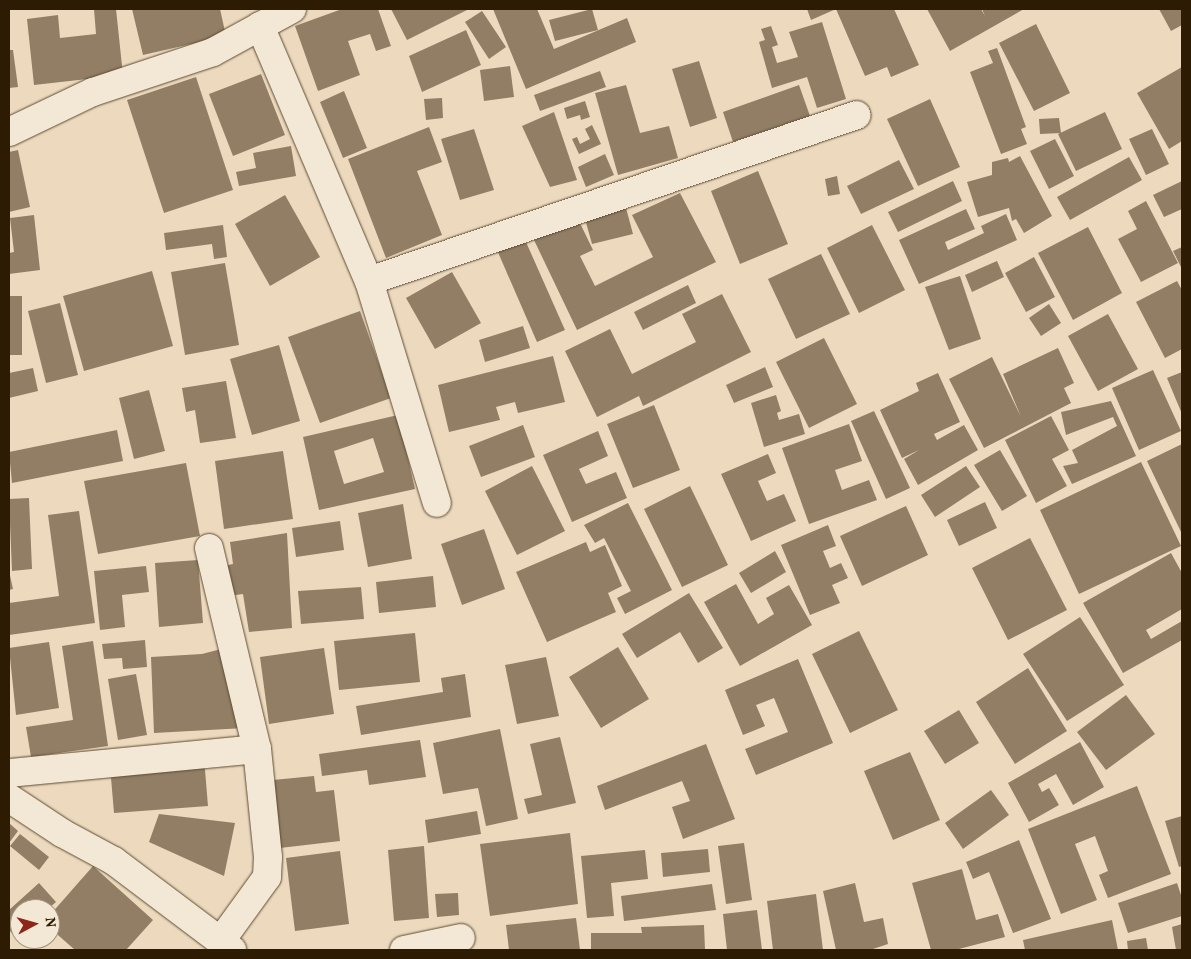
<!DOCTYPE html>
<html>
<head>
<meta charset="utf-8">
<style>
  body { margin:0 }
  #map { position:relative; width:1191px; height:959px; overflow:hidden; background:#eddabe; font-family:Vollkorn,serif }
  div>[style] { position:absolute }
  .building>* { inset:0; background:#917e65 }
  .roads { filter:drop-shadow(0 0 1px #5d4b32) drop-shadow(0 0 1px #5d4b32) }
  .street>* { height:28px; margin:-14px; padding:0 14px; transform-origin:14px; border-radius:14px; background:#f3e7d5 }
  span { translate:-50% -50%; white-space:nowrap; text-align:center; line-height:1.15; -webkit-text-stroke:4px #f3e7d5; paint-order:stroke }
  .frame { position:absolute; inset:0; border:10px solid #2d1b04; pointer-events:none }
  .north { position:absolute; left:10px; top:899px; width:50px; height:50px; box-sizing:border-box; background:#f3e7d5; border:1px solid #a49581; border-radius:50%; rotate:84deg; font-size:14px; font-weight:700; line-height:20px; text-align:center; color:#2d1b04 }
  .north::after { content:''; display:block; margin:auto; width:18px; height:22px; background:#8f2418; clip-path:polygon(50% 0,100% 100%,50% 72%,0 100%) }
</style>
</head>
<body>
<div id="map">
  <div class="building">
    <i style="clip-path:polygon(94px 9px,116px 9px,123px 75px,34px 85px,27px 19px,58px 15px,60px 38px,96px 34px)"></i>
    <i style="clip-path:polygon(132px 9px,220px 9px,226px 36px,143px 55px)"></i>
    <i style="clip-path:polygon(342px 9px,378px 9px,391px 46px,376px 51px,370px 34px,348px 41px,360px 75px,318px 91px,295px 26px)"></i>
    <i style="clip-path:polygon(391px 9px,469px 9px,407px 40px)"></i>
    <i style="clip-path:polygon(493px 9px,537px 9px,554px 49px,627px 18px,636px 42px,526px 89px)"></i>
    <i style="clip-path:polygon(592px 9px,598px 30px,555px 41px,549px 20px)"></i>
    <i style="clip-path:polygon(807px 9px,894px 9px,919px 65px,891px 77px,887px 67px,865px 76px,836px 9px,811px 20px)"></i>
    <i style="clip-path:polygon(927px 9px,981px 9px,985px 16px,982px 9px,1024px 9px,950px 51px)"></i>
    <i style="clip-path:polygon(1159px 9px,1182px 9px,1182px 25px,1171px 31px)"></i>
    <i style="clip-path:polygon(482px 11px,506px 47px,489px 59px,465px 22px)"></i>
    <i style="clip-path:polygon(822px 22px,846px 99px,817px 108px,807px 77px,772px 88px,759px 42px,765px 40px,761px 29px,771px 26px,778px 45px,772px 47px,777px 63px,798px 57px,789px 32px)"></i>
    <i style="clip-path:polygon(1036px 24px,1070px 93px,1034px 111px,999px 43px)"></i>
    <i style="clip-path:polygon(466px 30px,481px 65px,422px 92px,409px 56px)"></i>
    <i style="clip-path:polygon(997px 48px,1026px 127px,1021px 129px,1027px 144px,1001px 154px,970px 72px,993px 63px,988px 51px)"></i>
    <i style="clip-path:polygon(9px 50px,13px 50px,18px 87px,9px 88px)"></i>
    <i style="clip-path:polygon(699px 61px,717px 118px,690px 127px,672px 69px)"></i>
    <i style="clip-path:polygon(510px 66px,514px 97px,484px 101px,480px 70px)"></i>
    <i style="clip-path:polygon(1182px 67px,1182px 141px,1169px 149px,1137px 93px)"></i>
    <i style="clip-path:polygon(600px 71px,606px 87px,540px 111px,534px 95px)"></i>
    <i style="clip-path:polygon(261px 74px,285px 135px,233px 156px,209px 94px)"></i>
    <i style="clip-path:polygon(196px 77px,233px 190px,164px 213px,127px 100px)"></i>
    <i style="clip-path:polygon(626px 85px,640px 133px,669px 126px,678px 158px,618px 175px,595px 93px)"></i>
    <i style="clip-path:polygon(799px 85px,810px 116px,733px 142px,723px 112px)"></i>
    <i style="clip-path:polygon(344px 91px,367px 148px,343px 158px,320px 102px)"></i>
    <i style="clip-path:polygon(442px 98px,443px 118px,426px 120px,424px 99px)"></i>
    <i style="clip-path:polygon(930px 99px,960px 167px,918px 186px,887px 119px)"></i>
    <i style="clip-path:polygon(585px 101px,590px 117px,581px 120px,580px 115px,567px 119px,564px 108px)"></i>
    <i style="clip-path:polygon(554px 112px,577px 180px,550px 187px,522px 126px)"></i>
    <i style="clip-path:polygon(1105px 112px,1122px 149px,1076px 171px,1058px 134px)"></i>
    <i style="clip-path:polygon(1059px 118px,1061px 133px,1040px 134px,1039px 119px)"></i>
    <i style="clip-path:polygon(592px 125px,601px 144px,579px 154px,572px 139px,577px 137px,580px 144px,590px 139px,585px 129px)"></i>
    <i style="clip-path:polygon(429px 127px,442px 162px,417px 171px,442px 235px,386px 258px,348px 159px)"></i>
    <i style="clip-path:polygon(474px 129px,494px 190px,460px 200px,441px 139px)"></i>
    <i style="clip-path:polygon(1152px 129px,1169px 164px,1146px 175px,1129px 139px)"></i>
    <i style="clip-path:polygon(1055px 139px,1074px 176px,1049px 189px,1030px 151px)"></i>
    <i style="clip-path:polygon(291px 146px,296px 176px,239px 186px,236px 172px,256px 168px,253px 153px)"></i>
    <i style="clip-path:polygon(18px 150px,30px 207px,9px 212px,9px 152px)"></i>
    <i style="clip-path:polygon(605px 154px,614px 175px,586px 187px,578px 167px)"></i>
    <i style="clip-path:polygon(1020px 156px,1052px 216px,1024px 233px,1016px 219px,1012px 221px,1009px 208px,978px 217px,967px 182px,992px 175px,992px 162px,1008px 158px,1009px 162px)"></i>
    <i style="clip-path:polygon(1129px 157px,1142px 180px,1070px 220px,1057px 197px)"></i>
    <i style="clip-path:polygon(899px 160px,914px 189px,861px 214px,847px 186px)"></i>
    <i style="clip-path:polygon(758px 171px,788px 244px,740px 264px,711px 191px)"></i>
    <i style="clip-path:polygon(837px 176px,840px 194px,828px 196px,825px 179px)"></i>
    <i style="clip-path:polygon(953px 181px,962px 201px,898px 232px,888px 212px)"></i>
    <i style="clip-path:polygon(1182px 181px,1182px 209px,1164px 217px,1153px 195px)"></i>
    <i style="clip-path:polygon(680px 193px,716px 262px,577px 330px,534px 240px,578px 219px,593px 250px,580px 256px,595px 286px,653px 257px,632px 215px)"></i>
    <i style="clip-path:polygon(285px 195px,320px 257px,270px 286px,235px 224px)"></i>
    <i style="clip-path:polygon(1146px 201px,1178px 263px,1141px 282px,1118px 239px,1137px 229px,1128px 211px)"></i>
    <i style="clip-path:polygon(626px 208px,633px 234px,592px 244px,585px 219px)"></i>
    <i style="clip-path:polygon(966px 209px,975px 229px,945px 242px,948px 250px,984px 233px,981px 226px,1006px 214px,1017px 240px,919px 284px,899px 240px)"></i>
    <i style="clip-path:polygon(34px 215px,40px 270px,9px 274px,9px 253px,14px 252px,10px 218px)"></i>
    <i style="clip-path:polygon(223px 225px,227px 257px,214px 259px,212px 244px,166px 250px,164px 233px)"></i>
    <i style="clip-path:polygon(872px 225px,905px 290px,859px 313px,827px 248px)"></i>
    <i style="clip-path:polygon(1088px 227px,1122px 293px,1073px 320px,1038px 253px)"></i>
    <i style="clip-path:polygon(526px 242px,565px 330px,537px 342px,497px 250px)"></i>
    <i style="clip-path:polygon(1182px 247px,1182px 269px,1173px 251px)"></i>
    <i style="clip-path:polygon(821px 254px,850px 314px,796px 339px,768px 279px)"></i>
    <i style="clip-path:polygon(1034px 257px,1055px 297px,1026px 312px,1005px 273px)"></i>
    <i style="clip-path:polygon(997px 261px,1004px 277px,972px 292px,965px 275px)"></i>
    <i style="clip-path:polygon(225px 263px,239px 345px,185px 355px,171px 272px)"></i>
    <i style="clip-path:polygon(152px 271px,173px 346px,84px 371px,63px 296px)"></i>
    <i style="clip-path:polygon(452px 272px,481px 323px,435px 349px,406px 298px)"></i>
    <i style="clip-path:polygon(960px 276px,981px 339px,949px 350px,925px 287px)"></i>
    <i style="clip-path:polygon(1177px 281px,1182px 290px,1182px 349px,1165px 358px,1136px 302px)"></i>
    <i style="clip-path:polygon(688px 285px,696px 303px,643px 330px,634px 312px)"></i>
    <i style="clip-path:polygon(722px 294px,751px 352px,643px 406px,639px 396px,597px 417px,565px 351px,610px 329px,632px 374px,696px 342px,682px 314px)"></i>
    <i style="clip-path:polygon(9px 296px,22px 296px,22px 355px,9px 355px)"></i>
    <i style="clip-path:polygon(60px 303px,78px 375px,46px 383px,28px 311px)"></i>
    <i style="clip-path:polygon(1049px 304px,1061px 323px,1041px 336px,1029px 318px)"></i>
    <i style="clip-path:polygon(360px 311px,391px 398px,320px 423px,288px 337px)"></i>
    <i style="clip-path:polygon(1108px 314px,1138px 369px,1098px 391px,1068px 336px)"></i>
    <i style="clip-path:polygon(523px 326px,530px 348px,485px 362px,479px 340px)"></i>
    <i style="clip-path:polygon(824px 338px,857px 404px,809px 428px,776px 362px)"></i>
    <i style="clip-path:polygon(279px 345px,300px 421px,252px 435px,230px 359px)"></i>
    <i style="clip-path:polygon(1058px 348px,1074px 383px,1064px 388px,1071px 403px,984px 448px,949px 379px,992px 357px,1021px 417px,1003px 374px)"></i>
    <i style="clip-path:polygon(553px 356px,565px 402px,518px 413px,515px 402px,496px 407px,500px 420px,449px 432px,438px 385px)"></i>
    <i style="clip-path:polygon(765px 367px,773px 387px,734px 403px,726px 385px)"></i>
    <i style="clip-path:polygon(33px 368px,38px 391px,9px 398px,9px 373px)"></i>
    <i style="clip-path:polygon(1153px 370px,1181px 431px,1139px 450px,1112px 388px)"></i>
    <i style="clip-path:polygon(1182px 372px,1182px 414px,1167px 378px)"></i>
    <i style="clip-path:polygon(938px 373px,960px 422px,934px 434px,937px 440px,964px 425px,978px 450px,918px 485px,904px 459px,919px 450px,902px 458px,880px 410px,919px 391px,916px 383px)"></i>
    <i style="clip-path:polygon(226px 381px,236px 438px,200px 443px,195px 410px,186px 412px,182px 388px)"></i>
    <i style="clip-path:polygon(149px 390px,165px 451px,134px 459px,119px 398px)"></i>
    <i style="clip-path:polygon(776px 395px,781px 411px,777px 413px,779px 420px,799px 414px,805px 434px,764px 447px,751px 403px)"></i>
    <i style="clip-path:polygon(1111px 401px,1136px 456px,1072px 484px,1063px 466px,1078px 463px,1072px 450px,1117px 426px,1113px 417px,1066px 435px,1061px 412px)"></i>
    <i style="clip-path:polygon(654px 405px,680px 470px,633px 488px,607px 424px)"></i>
    <i style="clip-path:polygon(874px 411px,910px 488px,886px 499px,851px 421px)"></i>
    <i style="clip-path:polygon(evenodd,398px 415px,415px 489px,319px 510px,303px 437px,398px 415px,373px 438px,384px 472px,344px 484px,334px 451px,373px 438px)"></i>
    <i style="clip-path:polygon(1051px 416px,1069px 450px,1052px 459px,1067px 486px,1036px 503px,1005px 440px)"></i>
    <i style="clip-path:polygon(849px 424px,862px 461px,835px 470px,842px 490px,869px 480px,877px 500px,809px 524px,782px 448px)"></i>
    <i style="clip-path:polygon(523px 425px,535px 457px,481px 477px,469px 446px)"></i>
    <i style="clip-path:polygon(117px 430px,123px 461px,12px 483px,9px 452px)"></i>
    <i style="clip-path:polygon(598px 431px,608px 456px,579px 469px,586px 484px,616px 472px,627px 498px,572px 522px,543px 455px)"></i>
    <i style="clip-path:polygon(1182px 444px,1182px 534px,1147px 461px)"></i>
    <i style="clip-path:polygon(1000px 450px,1027px 496px,1002px 511px,974px 465px)"></i>
    <i style="clip-path:polygon(283px 451px,293px 519px,224px 529px,215px 461px)"></i>
    <i style="clip-path:polygon(768px 454px,776px 473px,758px 481px,767px 501px,784px 494px,796px 521px,751px 541px,721px 474px)"></i>
    <i style="clip-path:polygon(1141px 462px,1181px 546px,1079px 594px,1040px 510px)"></i>
    <i style="clip-path:polygon(186px 463px,200px 536px,98px 554px,84px 481px)"></i>
    <i style="clip-path:polygon(532px 466px,565px 531px,517px 555px,485px 491px)"></i>
    <i style="clip-path:polygon(966px 466px,980px 487px,935px 517px,921px 495px)"></i>
    <i style="clip-path:polygon(690px 486px,728px 565px,682px 587px,644px 509px)"></i>
    <i style="clip-path:polygon(29px 498px,32px 569px,12px 571px,9px 499px)"></i>
    <i style="clip-path:polygon(985px 502px,997px 528px,959px 546px,947px 520px)"></i>
    <i style="clip-path:polygon(628px 503px,672px 590px,625px 614px,617px 598px,631px 591px,604px 538px,595px 543px,584px 525px)"></i>
    <i style="clip-path:polygon(403px 504px,412px 559px,368px 567px,358px 513px)"></i>
    <i style="clip-path:polygon(906px 506px,928px 555px,862px 586px,840px 536px)"></i>
    <i style="clip-path:polygon(79px 511px,95px 623px,9px 635px,9px 603px,59px 596px,48px 515px)"></i>
    <i style="clip-path:polygon(340px 521px,344px 550px,296px 557px,292px 528px)"></i>
    <i style="clip-path:polygon(828px 525px,836px 546px,823px 551px,830px 568px,841px 563px,848px 578px,832px 585px,840px 603px,810px 615px,781px 545px)"></i>
    <i style="clip-path:polygon(484px 529px,505px 589px,462px 605px,441px 544px)"></i>
    <i style="clip-path:polygon(287px 533px,292px 628px,249px 632px,243px 594px,229px 596px,224px 566px,233px 564px,230px 542px)"></i>
    <i style="clip-path:polygon(1030px 538px,1067px 610px,1008px 640px,972px 568px)"></i>
    <i style="clip-path:polygon(586px 542px,590px 552px,605px 545px,622px 586px,608px 593px,616px 612px,547px 642px,516px 572px)"></i>
    <i style="clip-path:polygon(775px 551px,786px 572px,751px 593px,739px 573px)"></i>
    <i style="clip-path:polygon(1171px 553px,1182px 573px,1182px 609px,1146px 630px,1151px 639px,1182px 621px,1182px 640px,1123px 673px,1083px 603px)"></i>
    <i style="clip-path:polygon(198px 560px,203px 623px,159px 627px,155px 563px)"></i>
    <i style="clip-path:polygon(146px 566px,149px 592px,122px 595px,125px 627px,100px 630px,94px 571px)"></i>
    <i style="clip-path:polygon(9px 571px,13px 589px,9px 590px)"></i>
    <i style="clip-path:polygon(433px 576px,436px 607px,379px 613px,376px 582px)"></i>
    <i style="clip-path:polygon(736px 584px,758px 624px,774px 614px,766px 598px,789px 585px,812px 625px,740px 666px,704px 602px)"></i>
    <i style="clip-path:polygon(361px 587px,364px 619px,301px 624px,298px 591px)"></i>
    <i style="clip-path:polygon(689px 593px,723px 648px,698px 663px,680px 632px,637px 658px,622px 634px)"></i>
    <i style="clip-path:polygon(1080px 617px,1124px 685px,1067px 721px,1023px 654px)"></i>
    <i style="clip-path:polygon(859px 631px,898px 710px,850px 733px,812px 654px)"></i>
    <i style="clip-path:polygon(415px 633px,420px 682px,339px 690px,334px 641px)"></i>
    <i style="clip-path:polygon(145px 640px,147px 667px,123px 669px,122px 658px,104px 659px,102px 644px)"></i>
    <i style="clip-path:polygon(93px 641px,108px 746px,31px 757px,26px 727px,73px 720px,62px 646px)"></i>
    <i style="clip-path:polygon(49px 642px,59px 708px,16px 715px,9px 648px)"></i>
    <i style="clip-path:polygon(618px 647px,649px 699px,601px 728px,569px 677px)"></i>
    <i style="clip-path:polygon(225px 648px,245px 728px,154px 733px,151px 657px,202px 654px)"></i>
    <i style="clip-path:polygon(324px 648px,334px 714px,269px 724px,260px 657px)"></i>
    <i style="clip-path:polygon(546px 657px,559px 716px,517px 724px,505px 665px)"></i>
    <i style="clip-path:polygon(798px 659px,833px 743px,756px 775px,745px 749px,788px 732px,774px 698px,756px 705px,765px 726px,743px 735px,725px 690px)"></i>
    <i style="clip-path:polygon(1028px 668px,1067px 731px,1015px 764px,976px 702px)"></i>
    <i style="clip-path:polygon(136px 674px,147px 735px,118px 740px,108px 679px)"></i>
    <i style="clip-path:polygon(465px 674px,471px 717px,361px 735px,356px 706px,443px 692px,441px 678px)"></i>
    <i style="clip-path:polygon(1126px 695px,1155px 734px,1106px 770px,1077px 732px)"></i>
    <i style="clip-path:polygon(959px 710px,979px 743px,945px 764px,924px 731px)"></i>
    <i style="clip-path:polygon(500px 729px,518px 819px,486px 826px,478px 788px,443px 794px,433px 743px)"></i>
    <i style="clip-path:polygon(560px 737px,576px 803px,528px 814px,524px 799px,542px 795px,530px 744px)"></i>
    <i style="clip-path:polygon(420px 740px,426px 777px,369px 785px,367px 770px,322px 776px,319px 754px)"></i>
    <i style="clip-path:polygon(1080px 742px,1104px 787px,1073px 805px,1056px 774px,1038px 784px,1042px 792px,1049px 788px,1059px 805px,1029px 822px,1008px 783px)"></i>
    <i style="clip-path:polygon(706px 744px,735px 819px,683px 839px,672px 807px,690px 801px,682px 781px,605px 810px,597px 786px)"></i>
    <i style="clip-path:polygon(910px 752px,940px 820px,893px 840px,864px 771px)"></i>
    <i style="clip-path:polygon(204px 758px,208px 806px,114px 813px,110px 766px)"></i>
    <i style="clip-path:polygon(314px 776px,316px 792px,334px 790px,340px 841px,280px 848px,273px 780px)"></i>
    <i style="clip-path:polygon(1137px 786px,1171px 874px,1108px 898px,1099px 875px,1108px 871px,1095px 836px,1075px 844px,1097px 900px,1061px 914px,1028px 829px)"></i>
    <i style="clip-path:polygon(991px 790px,1009px 815px,963px 849px,945px 823px)"></i>
    <i style="clip-path:polygon(477px 811px,481px 834px,428px 843px,425px 820px)"></i>
    <i style="clip-path:polygon(159px 814px,235px 823px,224px 876px,149px 842px)"></i>
    <i style="clip-path:polygon(1182px 816px,1182px 866px,1179px 867px,1165px 821px)"></i>
    <i style="clip-path:polygon(9px 823px,18px 831px,9px 843px)"></i>
    <i style="clip-path:polygon(570px 833px,578px 904px,490px 916px,480px 844px)"></i>
    <i style="clip-path:polygon(20px 834px,49px 857px,39px 870px,10px 846px)"></i>
    <i style="clip-path:polygon(1019px 840px,1051px 919px,1013px 933px,989px 872px,973px 879px,966px 862px)"></i>
    <i style="clip-path:polygon(744px 843px,752px 900px,726px 904px,718px 846px)"></i>
    <i style="clip-path:polygon(424px 846px,429px 918px,394px 921px,388px 850px)"></i>
    <i style="clip-path:polygon(708px 849px,710px 872px,663px 877px,661px 853px)"></i>
    <i style="clip-path:polygon(645px 850px,648px 879px,611px 883px,614px 916px,587px 918px,581px 856px)"></i>
    <i style="clip-path:polygon(340px 851px,349px 924px,295px 931px,286px 858px)"></i>
    <i style="clip-path:polygon(93px 866px,153px 920px,126px 950px,75px 950px,50px 928px,50px 915px)"></i>
    <i style="clip-path:polygon(962px 869px,976px 920px,998px 914px,1005px 937px,955px 950px,931px 950px,912px 883px)"></i>
    <i style="clip-path:polygon(39px 883px,56px 902px,48px 909px,20px 909px,20px 934px,16px 938px,9px 930px,9px 910px)"></i>
    <i style="clip-path:polygon(855px 883px,864px 922px,883px 918px,888px 944px,870px 950px,836px 950px,823px 891px)"></i>
    <i style="clip-path:polygon(1177px 883px,1182px 898px,1182px 916px,1128px 933px,1118px 903px)"></i>
    <i style="clip-path:polygon(712px 884px,716px 910px,624px 921px,621px 896px)"></i>
    <i style="clip-path:polygon(458px 893px,459px 915px,437px 917px,435px 894px)"></i>
    <i style="clip-path:polygon(816px 894px,823px 950px,773px 950px,767px 901px)"></i>
    <i style="clip-path:polygon(757px 910px,762px 950px,727px 950px,723px 914px)"></i>
    <i style="clip-path:polygon(576px 918px,580px 950px,509px 950px,506px 925px)"></i>
    <i style="clip-path:polygon(1112px 920px,1118px 950px,1025px 950px,1023px 940px)"></i>
    <i style="clip-path:polygon(1182px 924px,1182px 950px,1176px 950px,1172px 927px)"></i>
    <i style="clip-path:polygon(704px 925px,705px 950px,591px 950px,591px 933px,642px 933px,641px 927px)"></i>
    <i style="clip-path:polygon(1146px 938px,1148px 950px,1128px 950px,1127px 941px)"></i>
  </div>
  <div class="roads">
    <div class="street">
      <i style="left:260px;top:26px;width:277px;rotate:66.9deg"></i>
      <i style="left:369px;top:281px;width:232px;rotate:73deg"></i>
      <i style="left:9px;top:132px;width:93px;rotate:-25.5deg"></i>
      <i style="left:93px;top:92px;width:126px;rotate:-18.4deg"></i>
      <i style="left:213px;top:52px;width:90px;rotate:-28.6deg"></i>
      <i style="left:369px;top:281px;width:515px;rotate:-18.79deg"></i>
      <i style="left:209px;top:548px;width:207px;rotate:76.6deg"></i>
      <i style="left:257px;top:749px;width:109px;rotate:84.2deg"></i>
      <i style="left:268px;top:857px;width:20px;rotate:93deg"></i>
      <i style="left:267px;top:877px;width:80px;rotate:125.9deg"></i>
      <i style="left:9px;top:773px;width:249px;rotate:-5.5deg"></i>
      <i style="left:9px;top:798px;width:64px;rotate:33.4deg"></i>
      <i style="left:62px;top:833px;width:59px;rotate:28.3deg"></i>
      <i style="left:114px;top:861px;width:148px;rotate:37deg"></i>
      <i style="left:404px;top:950px;width:58px;rotate:-11.9deg"></i>
    </div>
  </div>
  <div class="frame"></div>
  <div class="north">N</div>
</div>
</body>
</html>
